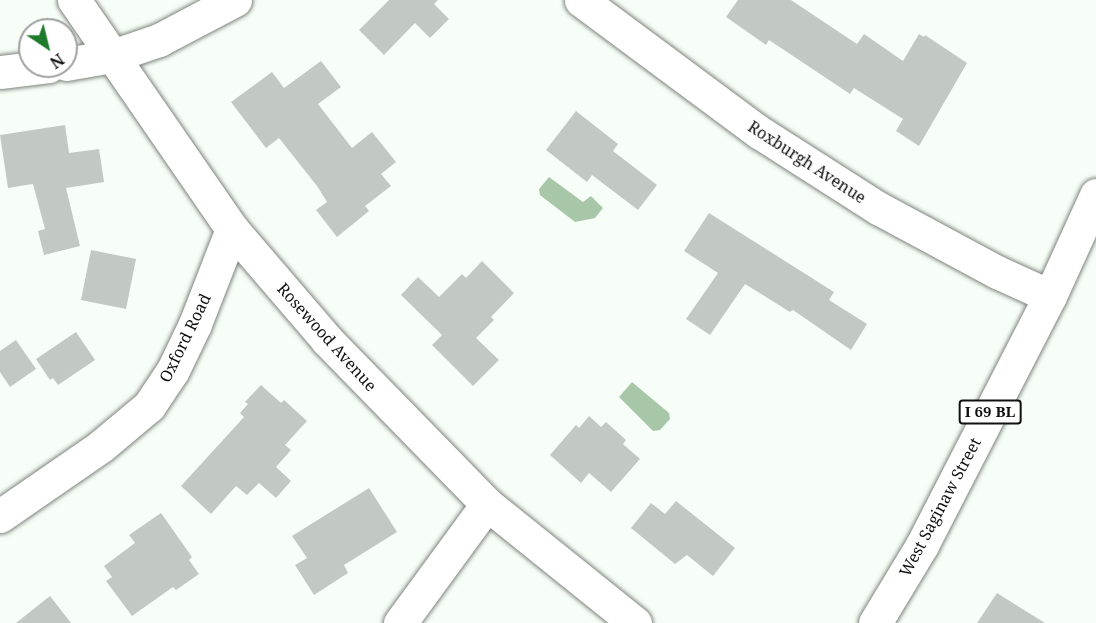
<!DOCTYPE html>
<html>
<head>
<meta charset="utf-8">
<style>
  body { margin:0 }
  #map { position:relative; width:1096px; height:623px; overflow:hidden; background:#f7fef7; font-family:"Noto Serif",serif }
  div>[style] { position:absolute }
  .water>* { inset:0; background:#a8c6a8 }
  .building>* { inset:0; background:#c2c8c2 }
  .roads { filter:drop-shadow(0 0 2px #7e847e) drop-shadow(0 0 2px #7e847e) }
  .minor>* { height:33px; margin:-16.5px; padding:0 16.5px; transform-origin:16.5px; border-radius:16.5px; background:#fff }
  .major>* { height:33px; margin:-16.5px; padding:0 16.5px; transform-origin:16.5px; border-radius:16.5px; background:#fff }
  span { translate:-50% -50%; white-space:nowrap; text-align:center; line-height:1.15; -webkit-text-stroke:6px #fff; paint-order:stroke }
  .shield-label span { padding:2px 4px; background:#fff; border:2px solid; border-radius:4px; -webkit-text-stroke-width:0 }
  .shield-label { font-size:15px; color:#0f110f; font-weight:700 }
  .street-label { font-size:16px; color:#0f110f }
  .north { position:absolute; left:18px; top:18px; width:60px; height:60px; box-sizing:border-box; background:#fff; border:2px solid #9fa09f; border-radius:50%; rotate:145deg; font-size:16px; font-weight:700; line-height:24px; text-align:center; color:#0f110f }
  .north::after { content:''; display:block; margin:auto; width:21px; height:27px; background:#1e7b2b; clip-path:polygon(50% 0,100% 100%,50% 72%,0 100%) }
</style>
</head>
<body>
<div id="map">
  <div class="water">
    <i style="clip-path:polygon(549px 177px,583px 202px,591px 196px,603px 208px,595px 218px,575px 222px,540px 195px,539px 189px)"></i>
    <i style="clip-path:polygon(632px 382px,669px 413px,670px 419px,660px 430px,653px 431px,619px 397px)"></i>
  </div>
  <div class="building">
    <i style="clip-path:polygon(389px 0,438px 0,434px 4px,449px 19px,430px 38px,415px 23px,384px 55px,359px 30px)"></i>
    <i style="clip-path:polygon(738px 0,791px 0,857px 44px,864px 34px,903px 61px,919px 34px,924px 37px,925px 35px,967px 63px,919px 146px,896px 131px,903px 119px,854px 88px,850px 94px,769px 40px,766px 45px,726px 17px)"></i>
    <i style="clip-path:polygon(321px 61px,341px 87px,318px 104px,352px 148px,372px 132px,396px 162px,381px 174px,391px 186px,365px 206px,369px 211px,337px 237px,316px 210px,327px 202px,317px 186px,279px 138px,266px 148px,231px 102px,272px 72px,284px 88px)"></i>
    <i style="clip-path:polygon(576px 111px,618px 144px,613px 151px,657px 185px,638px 210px,592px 175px,587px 182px,546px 150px)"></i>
    <i style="clip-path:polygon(65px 125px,69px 153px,99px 149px,104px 182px,66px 188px,80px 246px,44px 255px,38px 231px,45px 229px,33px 184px,8px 188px,0 135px)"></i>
    <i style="clip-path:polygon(709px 213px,834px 292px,829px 300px,867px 324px,851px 350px,793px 310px,790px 312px,745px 284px,710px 335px,686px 319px,718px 273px,684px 251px)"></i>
    <i style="clip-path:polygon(91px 250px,136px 259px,126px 309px,81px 300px)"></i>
    <i style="clip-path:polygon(482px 261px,514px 293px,491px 317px,494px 320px,476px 338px,499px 360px,473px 386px,432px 345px,442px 335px,401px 295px,418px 277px,439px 297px,462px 274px,466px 278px)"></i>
    <i style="clip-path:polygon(76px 332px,95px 360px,58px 385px,53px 378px,50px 380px,36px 359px)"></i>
    <i style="clip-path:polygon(16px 340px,36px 369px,10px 387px,0 372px,0 351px)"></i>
    <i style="clip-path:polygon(261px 385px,281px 403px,284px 400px,307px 421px,285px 445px,291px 450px,276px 467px,291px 481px,276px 498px,259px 483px,247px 495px,236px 486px,211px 514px,181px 486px,244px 417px,240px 413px,248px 404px,245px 402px)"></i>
    <i style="clip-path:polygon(589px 416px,601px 427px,606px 422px,626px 440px,623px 444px,640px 459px,611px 492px,589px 473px,581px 483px,550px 455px,576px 425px,579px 428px)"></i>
    <i style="clip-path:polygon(369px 488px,397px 532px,344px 565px,348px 573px,314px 595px,295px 565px,307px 558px,292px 536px)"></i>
    <i style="clip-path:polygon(676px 501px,735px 548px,713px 576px,687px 555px,675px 564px,631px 528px,651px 503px,665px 514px)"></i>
    <i style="clip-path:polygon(161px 513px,192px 557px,189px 560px,199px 574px,176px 590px,173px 587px,132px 616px,106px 581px,112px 577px,104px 566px,135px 543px,129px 535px)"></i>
    <i style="clip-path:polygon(997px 593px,1045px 623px,977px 623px)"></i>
    <i style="clip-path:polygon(50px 596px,71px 623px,16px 623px)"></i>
  </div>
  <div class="roads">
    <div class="minor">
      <i style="left:74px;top:0;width:278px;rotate:55.4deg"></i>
      <i style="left:232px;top:229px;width:146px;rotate:49.4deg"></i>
      <i style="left:327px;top:340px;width:229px;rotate:45.7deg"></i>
      <i style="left:487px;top:504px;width:190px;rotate:38.8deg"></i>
      <i style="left:581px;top:0;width:222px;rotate:36.6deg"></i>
      <i style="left:759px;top:132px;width:141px;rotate:32.6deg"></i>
      <i style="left:878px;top:208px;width:135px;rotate:28.3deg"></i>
      <i style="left:997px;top:272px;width:58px;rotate:24.4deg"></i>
      <i style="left:66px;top:64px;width:47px;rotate:-9.9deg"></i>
      <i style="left:112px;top:56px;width:50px;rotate:-18.8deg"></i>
      <i style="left:159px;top:40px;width:86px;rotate:-27.8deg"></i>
      <i style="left:0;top:72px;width:49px;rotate:-7deg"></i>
      <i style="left:0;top:516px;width:121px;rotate:-34.6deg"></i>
      <i style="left:100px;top:447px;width:64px;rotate:-39.9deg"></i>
      <i style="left:149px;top:406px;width:43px;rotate:-56.3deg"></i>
      <i style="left:173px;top:370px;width:51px;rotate:-64.4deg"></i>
      <i style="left:195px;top:324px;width:102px;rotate:-68.7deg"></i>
      <i style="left:400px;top:623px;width:147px;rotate:-53.8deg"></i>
    </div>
    <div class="major">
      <i style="left:875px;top:623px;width:91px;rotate:-58.9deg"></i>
      <i style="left:922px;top:545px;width:280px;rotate:-62.8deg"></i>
      <i style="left:1050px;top:296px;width:111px;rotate:-65.5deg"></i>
    </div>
  </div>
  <div class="shield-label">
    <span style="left:990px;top:412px">I 69 BL</span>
  </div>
  <div class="street-label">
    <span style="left:807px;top:162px;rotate:33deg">Roxburgh Avenue</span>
    <span style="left:327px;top:337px;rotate:48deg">Rosewood Avenue</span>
    <span style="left:185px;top:338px;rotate:-64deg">Oxford Road</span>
    <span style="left:940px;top:507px;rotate:-62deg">West Saginaw Street</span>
  </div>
  <div class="north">N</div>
</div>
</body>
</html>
